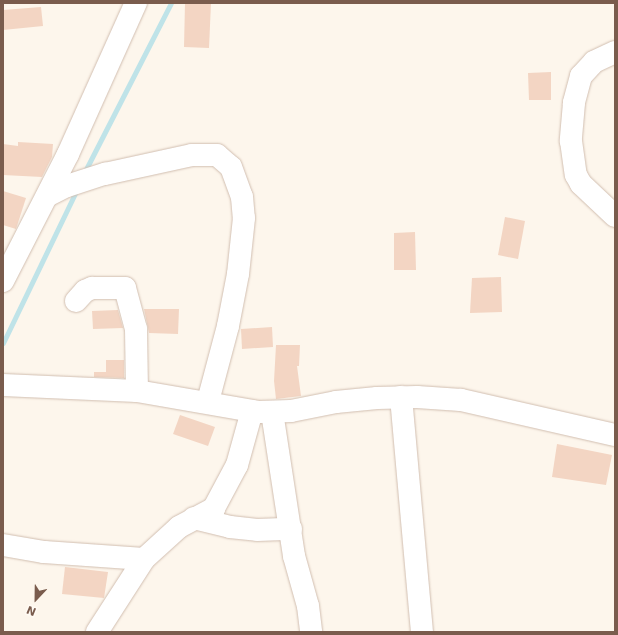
<!DOCTYPE html>
<html>
<head>
<meta charset="utf-8">
<style>
  body { margin:0 }
  #map { position:relative; width:618px; height:635px; overflow:hidden; background:#fdf6ec; font-family:"DejaVu Sans",sans-serif }
  div>[style] { position:absolute }
  .stream>* { height:5px; margin:-2.5px; padding:0 2.5px; transform-origin:2.5px; border-radius:2.5px; background:#bfe3e8 }
  .building>* { inset:0; background:#f3d5c3 }
  .roads { filter:drop-shadow(0 0 1px #d1beb0) drop-shadow(0 0 1px #d1beb0) }
  .minor>* { height:22px; margin:-11px; padding:0 11px; transform-origin:11px; border-radius:11px; background:#fff }
  span { translate:-50% -50%; white-space:nowrap; text-align:center; line-height:1.15; -webkit-text-stroke:4px #fffaf3; paint-order:stroke }
  .frame { position:absolute; inset:0; border:4px solid #7a5c4d; pointer-events:none }
  .north { position:absolute; left:16px; top:579px; width:40px; height:40px; -webkit-text-stroke:3px #fffaf3; paint-order:stroke; rotate:202deg; font-size:11px; font-weight:700; line-height:16px; text-align:center; color:#7a5c4d }
  .north::after { content:''; display:block; margin:auto; width:14px; height:18px; background:#7a5c4d; clip-path:polygon(50% 0,100% 100%,50% 72%,0 100%) }
</style>
</head>
<body>
<div id="map">
  <div class="stream">
    <i style="left:83px;top:175px;width:193px;rotate:-62.9deg"></i>
    <i style="left:3px;top:343px;width:169px;rotate:-64.3deg"></i>
  </div>
  <div class="building">
    <i style="clip-path:polygon(185px 3px,211px 3px,209px 48px,184px 47px)"></i>
    <i style="clip-path:polygon(41px 7px,43px 26px,3px 30px,3px 10px)"></i>
    <i style="clip-path:polygon(551px 72px,551px 100px,529px 100px,528px 73px)"></i>
    <i style="clip-path:polygon(18px 142px,53px 144px,52px 157px,42px 177px,3px 175px,3px 144px,18px 146px)"></i>
    <i style="clip-path:polygon(3px 191px,26px 198px,16px 229px,3px 225px)"></i>
    <i style="clip-path:polygon(505px 217px,525px 221px,518px 259px,498px 255px)"></i>
    <i style="clip-path:polygon(415px 232px,416px 270px,394px 270px,394px 233px)"></i>
    <i style="clip-path:polygon(501px 277px,502px 312px,470px 313px,472px 278px)"></i>
    <i style="clip-path:polygon(144px 309px,179px 309px,178px 334px,149px 333px)"></i>
    <i style="clip-path:polygon(118px 310px,123px 328px,93px 329px,92px 311px)"></i>
    <i style="clip-path:polygon(272px 327px,273px 347px,242px 349px,241px 329px)"></i>
    <i style="clip-path:polygon(276px 345px,300px 345px,299px 366px,297px 366px,301px 396px,276px 399px,274px 381px)"></i>
    <i style="clip-path:polygon(106px 360px,124px 360px,124px 378px,94px 377px,94px 372px,106px 372px)"></i>
    <i style="clip-path:polygon(180px 415px,215px 427px,208px 446px,173px 434px)"></i>
    <i style="clip-path:polygon(557px 444px,612px 455px,606px 485px,552px 477px)"></i>
    <i style="clip-path:polygon(65px 567px,108px 572px,104px 598px,62px 594px)"></i>
  </div>
  <div class="roads">
    <div class="minor">
      <i style="left:615px;top:52px;width:23px;rotate:155deg"></i>
      <i style="left:594px;top:62px;width:19px;rotate:133deg"></i>
      <i style="left:581px;top:76px;width:28px;rotate:105deg"></i>
      <i style="left:574px;top:103px;width:38px;rotate:95deg"></i>
      <i style="left:571px;top:141px;width:34px;rotate:82deg"></i>
      <i style="left:576px;top:175px;width:10px;rotate:61deg"></i>
      <i style="left:581px;top:184px;width:47px;rotate:43.3deg"></i>
      <i style="left:47px;top:196px;width:22px;rotate:-27deg"></i>
      <i style="left:67px;top:186px;width:40px;rotate:-18deg"></i>
      <i style="left:105px;top:174px;width:89px;rotate:-12.3deg"></i>
      <i style="left:192px;top:155px;width:25px"></i>
      <i style="left:217px;top:155px;width:18px;rotate:41deg"></i>
      <i style="left:231px;top:167px;width:32px;rotate:70deg"></i>
      <i style="left:242px;top:197px;width:21px;rotate:85deg"></i>
      <i style="left:244px;top:218px;width:56px;rotate:96.1deg"></i>
      <i style="left:238px;top:274px;width:53px;rotate:100.9deg"></i>
      <i style="left:228px;top:326px;width:78px;rotate:104.9deg"></i>
      <i style="left:3px;top:281px;width:143px;rotate:-62.9deg"></i>
      <i style="left:68px;top:154px;width:166px;rotate:-65.8deg"></i>
      <i style="left:76px;top:301px;width:13px;rotate:-48deg"></i>
      <i style="left:85px;top:291px;width:8px;rotate:-23deg"></i>
      <i style="left:92px;top:288px;width:33px"></i>
      <i style="left:125px;top:288px;width:42px;rotate:75deg"></i>
      <i style="left:136px;top:329px;width:62px;rotate:89.1deg"></i>
      <i style="left:3px;top:385px;width:134px;rotate:2.6deg"></i>
      <i style="left:137px;top:391px;width:124px;rotate:9.8deg"></i>
      <i style="left:259px;top:412px;width:32px;rotate:-2deg"></i>
      <i style="left:291px;top:411px;width:46px;rotate:-11.3deg"></i>
      <i style="left:336px;top:402px;width:41px;rotate:-5.6deg"></i>
      <i style="left:377px;top:398px;width:40px;rotate:-1.4deg"></i>
      <i style="left:417px;top:397px;width:44px;rotate:3.9deg"></i>
      <i style="left:461px;top:400px;width:158px;rotate:12.8deg"></i>
      <i style="left:401px;top:397px;width:236px;rotate:84.9deg"></i>
      <i style="left:272px;top:412px;width:146px;rotate:81.3deg"></i>
      <i style="left:294px;top:556px;width:52px;rotate:74.4deg"></i>
      <i style="left:308px;top:606px;width:26px;rotate:83deg"></i>
      <i style="left:194px;top:518px;width:37px;rotate:14deg"></i>
      <i style="left:230px;top:527px;width:27px;rotate:6deg"></i>
      <i style="left:257px;top:530px;width:34px;rotate:-2deg"></i>
      <i style="left:3px;top:545px;width:42px;rotate:9.7deg"></i>
      <i style="left:44px;top:552px;width:100px;rotate:4deg"></i>
      <i style="left:97px;top:632px;width:87px;rotate:-57.2deg"></i>
      <i style="left:144px;top:559px;width:47px;rotate:-42.4deg"></i>
      <i style="left:179px;top:527px;width:40px;rotate:-28deg"></i>
      <i style="left:214px;top:508px;width:49px;rotate:-61.9deg"></i>
      <i style="left:237px;top:465px;width:56px;rotate:-74.5deg"></i>
    </div>
  </div>
  <div class="frame"></div>
  <div class="north">N</div>
</div>
</body>
</html>
